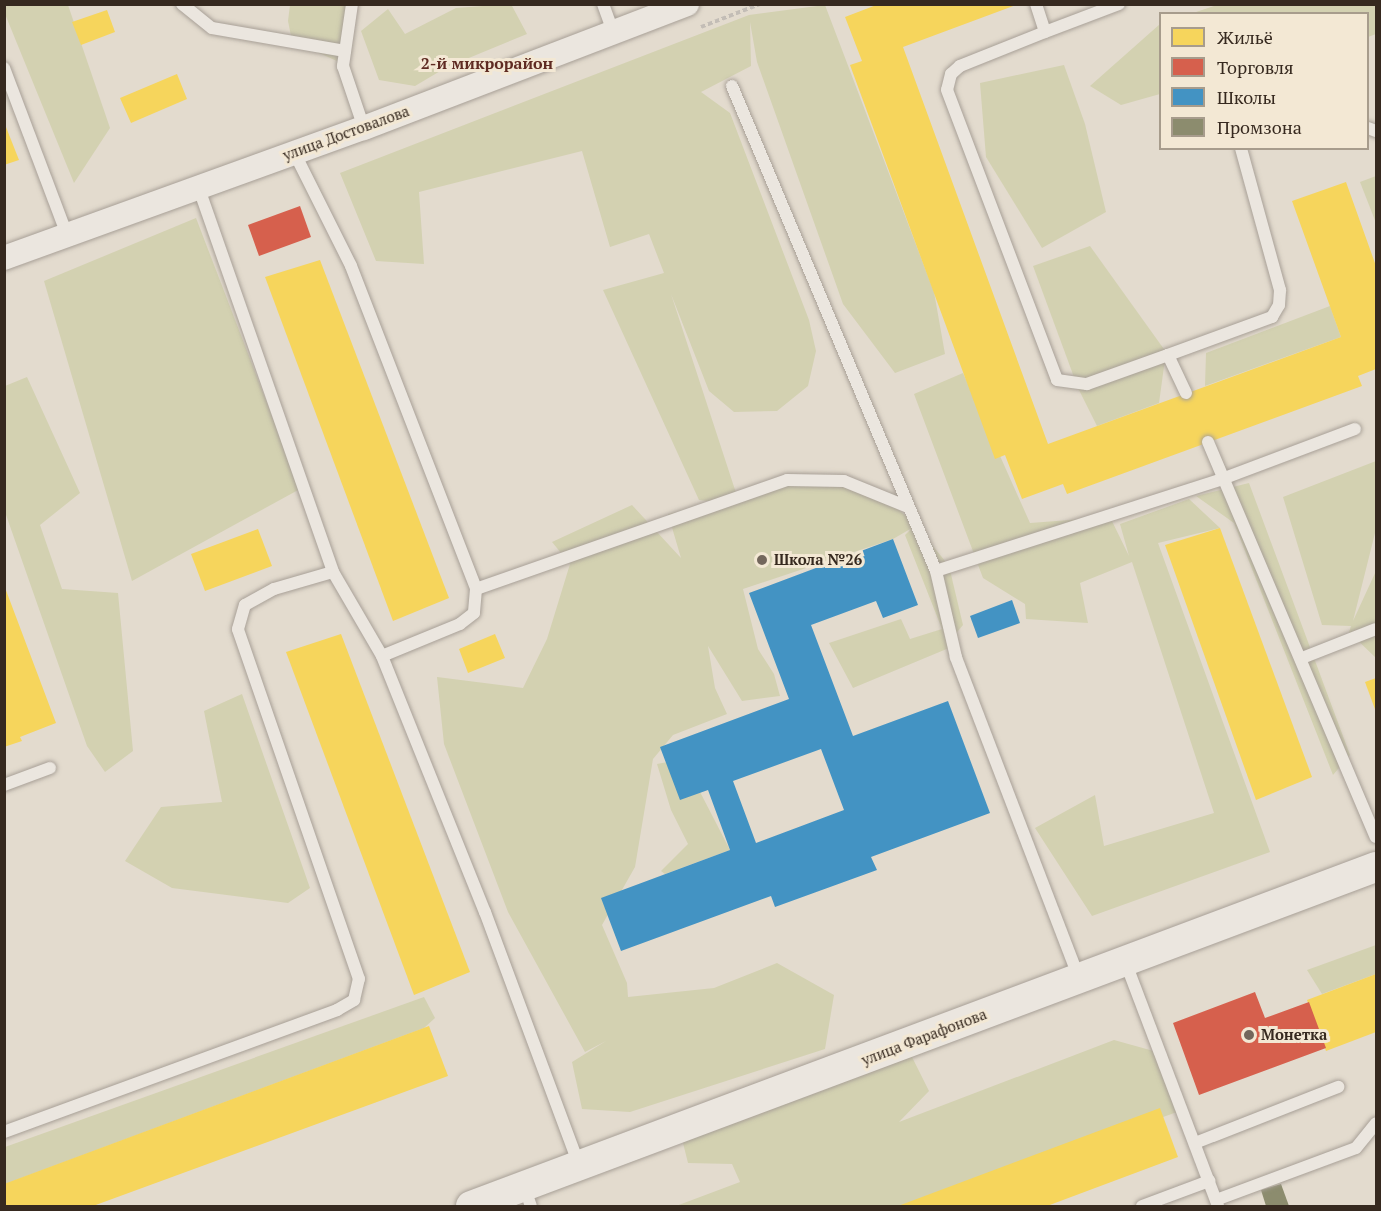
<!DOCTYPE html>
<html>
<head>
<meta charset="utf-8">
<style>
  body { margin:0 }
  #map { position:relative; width:1381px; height:1211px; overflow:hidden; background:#e3dbce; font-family:"PT Serif",serif }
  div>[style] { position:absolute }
  .green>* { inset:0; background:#d3d1b1 }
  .homes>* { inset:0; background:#f6d55c }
  .shops>* { inset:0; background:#d6604d }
  .schools>* { inset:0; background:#4393c3 }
  .industry>* { inset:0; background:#8c8c6e }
  .path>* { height:4px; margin-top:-2px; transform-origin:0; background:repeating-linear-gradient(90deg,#c3bdb6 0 4.5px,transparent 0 7.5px) }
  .roads { filter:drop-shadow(0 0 2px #a8a097) drop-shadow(0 0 2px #a8a097) }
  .service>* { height:12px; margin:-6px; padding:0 6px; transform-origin:6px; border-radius:6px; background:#ebe6df }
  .minor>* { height:24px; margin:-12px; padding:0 12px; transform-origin:12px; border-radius:12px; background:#ebe6df }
  .tertiary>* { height:30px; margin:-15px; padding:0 15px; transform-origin:15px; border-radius:15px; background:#ebe6df }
  .dots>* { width:16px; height:16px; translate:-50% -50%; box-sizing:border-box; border:3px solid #f3e8d4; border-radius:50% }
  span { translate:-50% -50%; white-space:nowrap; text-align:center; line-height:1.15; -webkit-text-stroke:6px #f3e8d4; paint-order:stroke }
  .street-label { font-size:15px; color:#36291f }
  .poi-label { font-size:15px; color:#36291f; font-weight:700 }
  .left { translate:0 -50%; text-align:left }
  .neighbourhood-label { font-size:16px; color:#5f2b22; font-weight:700 }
  .frame { position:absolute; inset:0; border:6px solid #36291f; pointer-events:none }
  .legend { position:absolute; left:1159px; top:12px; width:210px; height:138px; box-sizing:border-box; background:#f3e8d4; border:2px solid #a79c8c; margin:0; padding:8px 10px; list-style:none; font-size:18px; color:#36291f }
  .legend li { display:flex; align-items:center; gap:12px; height:30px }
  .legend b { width:30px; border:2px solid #a79c8c }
</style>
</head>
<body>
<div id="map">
  <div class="green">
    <i style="clip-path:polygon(511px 4px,527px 34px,447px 67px,415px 86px,379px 80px,361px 31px,388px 9px,405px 34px,456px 8px)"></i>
    <i style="clip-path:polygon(1220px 4px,1376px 5px,1376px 34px,1368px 37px,1368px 14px,1193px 13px)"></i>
    <i style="clip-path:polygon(4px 5px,68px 5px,110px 128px,74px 183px,5px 14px)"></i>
    <i style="clip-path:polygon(290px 5px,352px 5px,337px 61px,292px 41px,288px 21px)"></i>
    <i style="clip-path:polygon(825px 5px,934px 292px,945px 354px,895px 373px,843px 304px,757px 62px,750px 22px,751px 66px,701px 92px,730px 113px,809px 320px,816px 351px,808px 386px,777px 411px,734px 412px,709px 391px,671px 294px,738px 499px,814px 476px,882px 495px,916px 525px,949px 566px,963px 625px,948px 643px,949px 648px,853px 688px,829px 643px,901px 619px,910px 639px,942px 629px,905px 535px,912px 528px,893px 539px,743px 589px,758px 649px,774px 674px,780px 696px,742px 701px,708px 646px,715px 688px,727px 714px,673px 735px,653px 759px,635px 867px,602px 925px,627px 983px,628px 997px,714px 988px,777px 963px,834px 995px,825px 1049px,630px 1112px,582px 1109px,572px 1062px,606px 1041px,585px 1052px,508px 912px,444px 744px,437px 677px,523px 688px,547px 639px,570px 564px,552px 542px,632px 505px,681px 558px,668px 514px,723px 503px,699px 500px,603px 290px,664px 273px,649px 234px,610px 247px,582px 151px,419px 192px,424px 264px,376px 261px,340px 173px,749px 15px)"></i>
    <i style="clip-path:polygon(1160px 24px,1160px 94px,1121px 105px,1090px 86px)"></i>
    <i style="clip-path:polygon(1064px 65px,1085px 124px,1106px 212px,1042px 248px,986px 157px,980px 83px)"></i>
    <i style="clip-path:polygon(1376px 176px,1376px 223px,1360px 182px)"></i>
    <i style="clip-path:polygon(196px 218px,300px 489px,132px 581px,44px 281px)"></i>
    <i style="clip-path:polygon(1090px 246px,1166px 352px,1159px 403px,1097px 426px,1078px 388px,1033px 266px)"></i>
    <i style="clip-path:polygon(1330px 306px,1341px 337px,1205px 386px,1206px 353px)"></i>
    <i style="clip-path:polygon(963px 373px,1030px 523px,1110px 517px,1129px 556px,1120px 524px,1189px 499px,1220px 528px,1158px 543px,1270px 852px,1092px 916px,1035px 828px,1095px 795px,1104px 846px,1214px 813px,1132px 562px,1080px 583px,1088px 623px,1026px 619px,1025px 604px,983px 578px,914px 394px)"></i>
    <i style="clip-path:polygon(27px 377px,80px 493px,40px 525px,62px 589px,118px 593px,133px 751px,105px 772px,87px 746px,5px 512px,5px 386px)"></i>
    <i style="clip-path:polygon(1376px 461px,1376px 529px,1353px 621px,1376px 571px,1376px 658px,1349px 632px,1351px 626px,1322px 625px,1283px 497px)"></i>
    <i style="clip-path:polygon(1249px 483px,1350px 755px,1333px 775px,1234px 523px,1196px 496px)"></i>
    <i style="clip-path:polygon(242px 694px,310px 888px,288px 903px,172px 888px,125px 861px,161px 807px,222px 802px,204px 711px)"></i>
    <i style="clip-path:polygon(683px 759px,730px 850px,665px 874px,661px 871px,688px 844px,671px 810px,657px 764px)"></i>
    <i style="clip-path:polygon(1376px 945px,1376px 974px,1322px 994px,1307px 970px)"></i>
    <i style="clip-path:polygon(424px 997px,435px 1018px,424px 1028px,5px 1184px,5px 1147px)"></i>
    <i style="clip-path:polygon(1114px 1040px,1168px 1055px,1180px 1111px,912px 1206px,676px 1206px,740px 1182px,732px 1164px,688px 1163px,682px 1139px,909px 1051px,929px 1091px,899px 1122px)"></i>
  </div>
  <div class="homes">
    <i style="clip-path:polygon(879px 4px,1019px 4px,903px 47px,1048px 444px,1341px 337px,1292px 201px,1346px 182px,1376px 266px,1376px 369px,1358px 376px,1362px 386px,1067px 494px,1063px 484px,1022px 499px,1005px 455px,995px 459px,850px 65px,862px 61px,845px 17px)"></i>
    <i style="clip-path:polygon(107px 10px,115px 32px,81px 45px,72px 22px)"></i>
    <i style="clip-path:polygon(177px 74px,187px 99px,131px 123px,120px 98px)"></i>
    <i style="clip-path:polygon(4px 122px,19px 160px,4px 165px)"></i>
    <i style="clip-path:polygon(320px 260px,449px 598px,393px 621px,265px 277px)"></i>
    <i style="clip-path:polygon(1220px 528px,1312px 777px,1256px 800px,1165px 545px)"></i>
    <i style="clip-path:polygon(258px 529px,272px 566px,205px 591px,191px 554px)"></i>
    <i style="clip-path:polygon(4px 585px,56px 723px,20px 737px,22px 741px,4px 747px)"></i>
    <i style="clip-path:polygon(341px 634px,470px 972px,414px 995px,286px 652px)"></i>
    <i style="clip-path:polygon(495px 634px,505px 658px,468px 673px,459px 649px)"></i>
    <i style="clip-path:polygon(1376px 678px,1376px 712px,1365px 682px)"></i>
    <i style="clip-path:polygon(1376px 974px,1376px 1032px,1326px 1051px,1307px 1000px)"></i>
    <i style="clip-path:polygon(429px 1026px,448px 1076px,93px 1206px,4px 1206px,4px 1184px)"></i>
    <i style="clip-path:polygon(1160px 1108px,1178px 1157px,1047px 1206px,898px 1206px)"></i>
  </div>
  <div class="shops">
    <i style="clip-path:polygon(300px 206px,311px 237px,259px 256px,248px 225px)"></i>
    <i style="clip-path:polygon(1255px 992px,1265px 1018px,1309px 1002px,1326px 1048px,1199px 1095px,1173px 1023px)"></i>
  </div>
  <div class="schools">
    <i style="clip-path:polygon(evenodd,893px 539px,918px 605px,883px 618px,876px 601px,811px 625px,853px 736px,948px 701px,990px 813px,871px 857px,877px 870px,775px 907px,771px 896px,621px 951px,601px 898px,730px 850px,708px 790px,680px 800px,660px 747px,789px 699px,749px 593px,893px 539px,821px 749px,844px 810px,756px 843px,733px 781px,821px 749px)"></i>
    <i style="clip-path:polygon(1012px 600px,1020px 623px,978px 638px,970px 616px)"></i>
  </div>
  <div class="industry">
    <i style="clip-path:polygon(1281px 1184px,1289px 1206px,1266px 1206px,1261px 1190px)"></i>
  </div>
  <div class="path">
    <i style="left:701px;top:27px;width:63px;rotate:-21.3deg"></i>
  </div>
  <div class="roads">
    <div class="service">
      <i style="left:182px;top:4px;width:38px;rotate:39deg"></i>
      <i style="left:212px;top:28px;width:135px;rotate:9.8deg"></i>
      <i style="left:352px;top:4px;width:63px;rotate:98.3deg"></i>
      <i style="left:343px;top:66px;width:65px;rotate:71.3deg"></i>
      <i style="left:603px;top:4px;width:30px;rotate:70deg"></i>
      <i style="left:1036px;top:4px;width:29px;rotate:72deg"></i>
      <i style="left:1045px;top:32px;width:92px;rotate:158.2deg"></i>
      <i style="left:960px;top:66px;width:12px;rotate:138deg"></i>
      <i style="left:951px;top:74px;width:16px;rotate:104deg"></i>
      <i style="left:947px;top:90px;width:310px;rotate:69.2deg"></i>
      <i style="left:1057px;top:380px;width:30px;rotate:8deg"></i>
      <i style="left:1087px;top:384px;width:86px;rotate:-19.7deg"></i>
      <i style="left:1168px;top:355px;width:42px;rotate:64.7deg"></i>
      <i style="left:1045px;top:32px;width:79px;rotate:-20.7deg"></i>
      <i style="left:4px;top:68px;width:178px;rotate:69.3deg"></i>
      <i style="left:732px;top:86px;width:526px;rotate:67.19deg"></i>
      <i style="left:1368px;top:128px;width:9px;rotate:21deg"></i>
      <i style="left:294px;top:152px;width:127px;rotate:63.4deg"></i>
      <i style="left:351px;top:266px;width:346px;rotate:68.8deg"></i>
      <i style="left:476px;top:589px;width:24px;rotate:95deg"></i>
      <i style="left:474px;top:613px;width:18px;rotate:142deg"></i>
      <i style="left:460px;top:624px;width:84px;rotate:157.7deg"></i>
      <i style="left:198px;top:186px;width:409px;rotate:70.7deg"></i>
      <i style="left:333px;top:572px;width:97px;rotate:59.7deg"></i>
      <i style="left:382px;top:656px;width:276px;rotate:68.1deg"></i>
      <i style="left:485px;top:912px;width:270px;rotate:69.6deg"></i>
      <i style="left:1168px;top:355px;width:111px;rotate:-20.1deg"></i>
      <i style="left:1272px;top:317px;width:14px;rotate:-60deg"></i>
      <i style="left:1279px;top:305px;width:15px;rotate:-86deg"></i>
      <i style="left:1280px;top:290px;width:147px;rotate:-105.4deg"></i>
      <i style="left:1208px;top:442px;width:429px;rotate:67deg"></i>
      <i style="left:476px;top:589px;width:330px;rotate:-19.3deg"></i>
      <i style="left:787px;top:480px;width:57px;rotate:1deg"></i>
      <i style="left:844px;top:481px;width:69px;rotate:22.1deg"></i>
      <i style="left:1302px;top:658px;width:79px;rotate:-21.4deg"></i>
      <i style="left:4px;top:785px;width:49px;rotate:-20.3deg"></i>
      <i style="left:1125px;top:961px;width:262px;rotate:69.2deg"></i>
      <i style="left:1079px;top:978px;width:344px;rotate:-111deg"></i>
      <i style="left:956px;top:657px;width:88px;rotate:-103.1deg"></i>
      <i style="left:936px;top:571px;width:300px;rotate:-17.8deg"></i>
      <i style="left:1222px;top:479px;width:142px;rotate:-20.6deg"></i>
      <i style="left:4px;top:1132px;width:355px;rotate:-20.1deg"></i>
      <i style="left:337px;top:1010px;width:20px;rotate:-30deg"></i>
      <i style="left:354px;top:1000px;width:22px;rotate:-77deg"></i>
      <i style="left:359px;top:979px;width:370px;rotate:-109.1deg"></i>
      <i style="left:238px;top:629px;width:25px;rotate:-74deg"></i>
      <i style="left:245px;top:605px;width:33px;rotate:-29deg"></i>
      <i style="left:274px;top:589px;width:61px;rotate:-16.1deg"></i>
      <i style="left:1195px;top:1143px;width:154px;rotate:-21.4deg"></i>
      <i style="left:524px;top:1186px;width:21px;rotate:71deg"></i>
      <i style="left:1216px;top:1200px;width:149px;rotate:-20.4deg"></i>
      <i style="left:1356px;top:1148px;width:32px;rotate:-51deg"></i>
      <i style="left:1142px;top:1206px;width:72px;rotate:-20.5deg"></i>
    </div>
    <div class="minor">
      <i style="left:4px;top:258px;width:383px;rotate:-19.9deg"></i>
      <i style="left:364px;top:128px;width:346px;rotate:-21deg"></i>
    </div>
    <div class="tertiary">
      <i style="left:471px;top:1206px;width:966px;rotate:-20.54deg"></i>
    </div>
  </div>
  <div class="dots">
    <i style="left:762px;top:560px;background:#73675c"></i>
    <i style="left:1249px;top:1035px;background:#73675c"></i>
  </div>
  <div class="street-label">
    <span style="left:346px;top:133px;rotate:-20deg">улица Достовалова</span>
    <span style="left:924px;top:1037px;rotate:-21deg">улица Фарафонова</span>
  </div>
  <div class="poi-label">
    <span class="left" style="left:774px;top:560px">Школа №26</span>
    <span class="left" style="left:1261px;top:1035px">Монетка</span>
  </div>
  <div class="neighbourhood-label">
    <span style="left:487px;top:63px">2-й микрорайон</span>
  </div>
  <div class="frame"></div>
  <ul class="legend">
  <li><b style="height:16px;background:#f6d55c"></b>Жильё</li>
  <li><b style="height:16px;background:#d6604d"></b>Торговля</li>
  <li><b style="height:16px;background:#4393c3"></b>Школы</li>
  <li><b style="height:16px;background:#8c8c6e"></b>Промзона</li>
  </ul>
</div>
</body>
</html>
